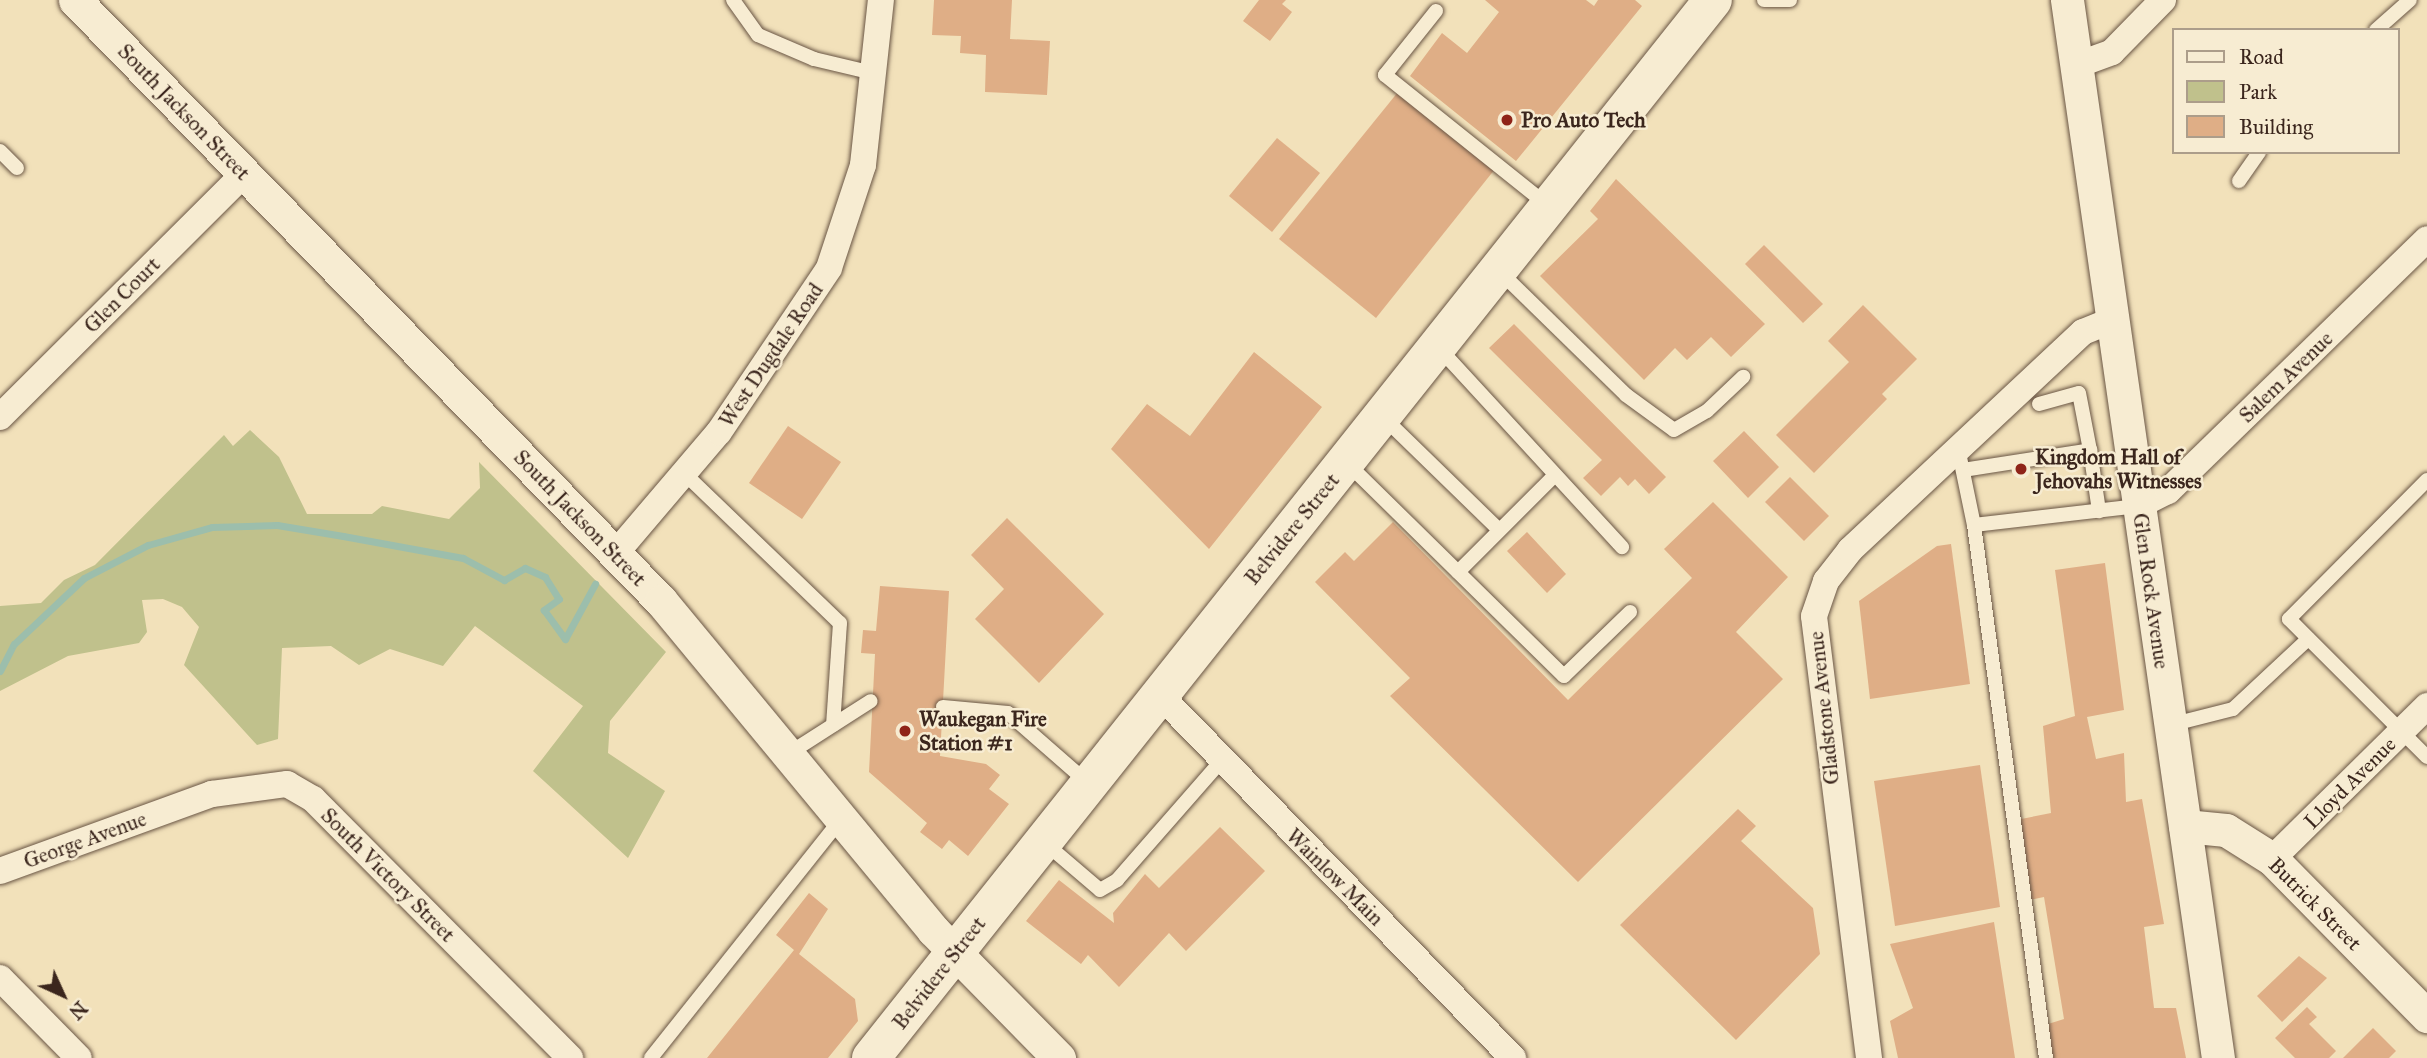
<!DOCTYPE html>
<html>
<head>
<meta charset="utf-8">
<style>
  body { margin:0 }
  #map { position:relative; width:2427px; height:1058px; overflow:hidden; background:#f2e1ba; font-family:"IM FELL Great Primer",serif }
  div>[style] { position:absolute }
  .green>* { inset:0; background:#c0c18c }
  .stream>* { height:7px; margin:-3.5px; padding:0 3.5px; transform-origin:3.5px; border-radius:3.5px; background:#9cbeac }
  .building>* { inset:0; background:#dfae86 }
  .roads { filter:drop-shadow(0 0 2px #695544) drop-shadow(0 0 2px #695544) }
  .service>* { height:14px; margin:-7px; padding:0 7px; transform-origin:7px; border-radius:7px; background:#f7ecd2 }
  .minor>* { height:26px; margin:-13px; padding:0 13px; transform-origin:13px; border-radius:13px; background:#f7ecd2 }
  .tertiary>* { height:33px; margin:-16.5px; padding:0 16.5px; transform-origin:16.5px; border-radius:16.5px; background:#f7ecd2 }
  .secondary>* { height:38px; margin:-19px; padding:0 19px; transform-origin:19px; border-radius:19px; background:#f7ecd2 }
  .dots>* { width:19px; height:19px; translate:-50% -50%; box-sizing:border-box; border:4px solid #f7ecd2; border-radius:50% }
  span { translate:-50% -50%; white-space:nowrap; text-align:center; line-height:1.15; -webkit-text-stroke:5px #f7ecd2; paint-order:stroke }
  .street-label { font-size:21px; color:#3b261d }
  .poi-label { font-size:21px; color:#3b261d; font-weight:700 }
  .left { translate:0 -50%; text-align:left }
  .legend { position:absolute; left:2172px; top:28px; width:228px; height:126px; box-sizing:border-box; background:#f7ecd2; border:2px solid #ac9d8a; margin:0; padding:9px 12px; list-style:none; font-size:21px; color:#3b261d }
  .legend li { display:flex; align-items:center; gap:14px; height:35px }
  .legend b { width:35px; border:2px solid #ac9d8a }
  .north { position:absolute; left:28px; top:960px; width:70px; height:70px; -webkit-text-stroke:5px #f7ecd2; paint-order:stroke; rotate:135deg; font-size:19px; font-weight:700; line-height:28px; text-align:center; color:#3b261d }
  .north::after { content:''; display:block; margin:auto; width:24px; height:32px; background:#3b261d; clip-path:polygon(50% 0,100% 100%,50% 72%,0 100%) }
</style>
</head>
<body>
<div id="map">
  <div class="green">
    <i style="clip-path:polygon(250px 430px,279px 457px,307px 514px,372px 514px,382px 506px,449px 519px,480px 488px,479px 462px,666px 652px,610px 721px,608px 753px,665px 791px,628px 858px,533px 771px,583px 706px,475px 626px,443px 666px,390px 649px,359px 665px,331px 646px,282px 648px,278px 739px,257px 745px,184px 665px,199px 627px,182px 607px,163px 599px,142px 600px,147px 632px,139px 643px,68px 656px,0 691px,0 606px,41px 603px,64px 580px,95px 565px,224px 435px,233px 446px)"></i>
  </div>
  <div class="stream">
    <i style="left:0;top:671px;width:30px;rotate:-63deg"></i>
    <i style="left:14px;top:644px;width:96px;rotate:-43.3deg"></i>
    <i style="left:84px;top:578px;width:72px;rotate:-27.3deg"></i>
    <i style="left:148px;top:545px;width:66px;rotate:-15.7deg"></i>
    <i style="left:212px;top:527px;width:65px;rotate:-1.8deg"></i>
    <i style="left:277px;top:525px;width:67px;rotate:9.5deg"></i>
    <i style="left:343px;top:536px;width:122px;rotate:10.4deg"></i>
    <i style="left:463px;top:558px;width:47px;rotate:28.2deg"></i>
    <i style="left:504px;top:580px;width:24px;rotate:-30deg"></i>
    <i style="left:525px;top:568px;width:22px;rotate:24deg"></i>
    <i style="left:545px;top:577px;width:26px;rotate:58deg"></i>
    <i style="left:559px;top:599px;width:19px;rotate:144deg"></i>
    <i style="left:544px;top:610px;width:36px;rotate:54deg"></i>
    <i style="left:565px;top:639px;width:63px;rotate:-61.4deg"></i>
  </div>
  <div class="building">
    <i style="clip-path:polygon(934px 0,1012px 0,1010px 39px,1050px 41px,1047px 95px,985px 92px,986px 55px,960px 53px,961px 36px,932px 35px)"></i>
    <i style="clip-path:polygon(1259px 0,1286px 0,1282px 4px,1292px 12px,1270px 41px,1243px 21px)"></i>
    <i style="clip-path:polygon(1485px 0,1586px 0,1594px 6px,1598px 0,1635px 0,1642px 6px,1516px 161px,1410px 76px,1442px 33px,1467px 53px,1499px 12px)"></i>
    <i style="clip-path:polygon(1398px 92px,1495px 169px,1376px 318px,1279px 239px)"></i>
    <i style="clip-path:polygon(1277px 138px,1320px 173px,1272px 232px,1229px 196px)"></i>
    <i style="clip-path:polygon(1616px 179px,1765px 324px,1731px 357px,1711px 337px,1687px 360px,1675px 348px,1644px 380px,1540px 276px,1598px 219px,1590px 211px)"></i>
    <i style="clip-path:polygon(1764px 245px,1823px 304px,1803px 323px,1745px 264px)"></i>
    <i style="clip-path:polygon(1863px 305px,1917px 359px,1882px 394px,1887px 399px,1814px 473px,1776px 435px,1849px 362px,1828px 341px)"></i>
    <i style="clip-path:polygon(1514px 324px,1666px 477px,1649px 494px,1635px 479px,1628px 486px,1620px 477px,1601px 496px,1583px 478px,1602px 460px,1489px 348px)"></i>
    <i style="clip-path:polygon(1254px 352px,1322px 407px,1209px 549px,1111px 449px,1147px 404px,1190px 436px)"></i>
    <i style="clip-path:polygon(788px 426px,841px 462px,802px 519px,749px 483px)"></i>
    <i style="clip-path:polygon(1744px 431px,1779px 467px,1748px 498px,1713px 461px)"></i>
    <i style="clip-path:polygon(1790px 477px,1829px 516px,1804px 541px,1765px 502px)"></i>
    <i style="clip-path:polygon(1713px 502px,1788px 577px,1736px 632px,1783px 679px,1578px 882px,1390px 696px,1410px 678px,1315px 582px,1345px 552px,1354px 561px,1393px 522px,1568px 700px,1692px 578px,1664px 549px)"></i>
    <i style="clip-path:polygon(1007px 518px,1104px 614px,1039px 683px,975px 619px,1004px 589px,971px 555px)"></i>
    <i style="clip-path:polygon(1527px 532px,1566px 574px,1547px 593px,1507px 551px)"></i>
    <i style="clip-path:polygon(1951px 544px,1970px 684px,1870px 699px,1859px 601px,1937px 546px)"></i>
    <i style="clip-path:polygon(2105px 563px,2124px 710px,2087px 717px,2096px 759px,2124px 753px,2126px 802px,2142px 799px,2164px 924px,2144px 927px,2154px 1008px,2176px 1008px,2186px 1058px,2050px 1058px,2045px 1025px,2064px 1019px,2044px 897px,2025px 901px,2016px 820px,2051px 813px,2043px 726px,2075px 716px,2055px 570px)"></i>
    <i style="clip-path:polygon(880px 586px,949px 591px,940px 756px,986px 764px,1000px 775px,989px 789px,1009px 804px,968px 856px,949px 840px,942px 849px,920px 832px,927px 823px,869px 772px,875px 654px,861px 653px,863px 630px,876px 631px)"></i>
    <i style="clip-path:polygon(1980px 765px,2000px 907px,1895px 926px,1874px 781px)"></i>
    <i style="clip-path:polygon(1738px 809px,1756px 826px,1741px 841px,1813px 908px,1820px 954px,1736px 1040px,1620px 925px)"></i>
    <i style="clip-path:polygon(1220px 827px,1265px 871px,1186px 951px,1169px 933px,1119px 987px,1088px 955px,1081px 964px,1026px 921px,1059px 880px,1114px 923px,1113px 913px,1145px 874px,1159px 888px)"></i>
    <i style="clip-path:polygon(809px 893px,828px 909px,799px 954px,855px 999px,858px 1021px,828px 1058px,707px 1058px,794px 950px,776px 935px)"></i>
    <i style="clip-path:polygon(1994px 922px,2015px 1058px,1898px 1058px,1890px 1021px,1913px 1008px,1890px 944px)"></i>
    <i style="clip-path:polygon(2299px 956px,2327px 978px,2282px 1022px,2257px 996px)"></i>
    <i style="clip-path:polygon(2307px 1007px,2317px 1017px,2309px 1024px,2336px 1051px,2329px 1058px,2295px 1058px,2275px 1038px)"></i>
    <i style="clip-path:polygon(2373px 1028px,2396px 1051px,2389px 1058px,2343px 1058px)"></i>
  </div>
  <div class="roads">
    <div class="service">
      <i style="left:733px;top:0;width:43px;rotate:54.5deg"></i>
      <i style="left:758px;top:35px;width:61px;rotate:23.2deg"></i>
      <i style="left:814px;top:59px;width:65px;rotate:13.4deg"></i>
      <i style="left:1764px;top:0;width:26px"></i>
      <i style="left:1436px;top:11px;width:82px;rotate:128.6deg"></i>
      <i style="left:1385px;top:75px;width:206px;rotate:38.7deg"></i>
      <i style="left:2376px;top:30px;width:45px;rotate:-41.4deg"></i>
      <i style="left:0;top:151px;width:24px;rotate:45deg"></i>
      <i style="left:2239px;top:181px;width:35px;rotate:-55deg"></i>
      <i style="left:1499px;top:271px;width:177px;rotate:44.3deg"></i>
      <i style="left:1626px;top:395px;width:59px;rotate:36.1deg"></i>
      <i style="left:1674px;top:430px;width:38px;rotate:-30deg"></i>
      <i style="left:1707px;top:411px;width:50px;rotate:-43.4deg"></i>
      <i style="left:1438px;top:347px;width:272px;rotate:47.4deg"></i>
      <i style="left:2039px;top:404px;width:41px;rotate:-15.4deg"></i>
      <i style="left:2079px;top:393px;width:58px;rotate:79.1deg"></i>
      <i style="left:1383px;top:417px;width:162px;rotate:44.2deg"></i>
      <i style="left:1958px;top:448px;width:79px;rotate:78.3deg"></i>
      <i style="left:1974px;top:525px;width:165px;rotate:-6.6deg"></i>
      <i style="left:1347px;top:463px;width:304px;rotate:44.5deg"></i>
      <i style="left:1564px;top:676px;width:92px;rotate:-44.1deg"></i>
      <i style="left:1963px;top:470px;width:129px;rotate:-8.9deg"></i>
      <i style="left:2090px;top:450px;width:62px;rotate:81.6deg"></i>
      <i style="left:685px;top:474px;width:215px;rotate:43.9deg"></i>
      <i style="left:840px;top:623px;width:102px;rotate:93.9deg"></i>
      <i style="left:2427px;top:480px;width:196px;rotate:134.8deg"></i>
      <i style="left:2289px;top:619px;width:195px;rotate:45deg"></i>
      <i style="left:1974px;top:525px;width:538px;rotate:82.31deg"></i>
      <i style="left:1458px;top:572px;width:137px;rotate:-45deg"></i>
      <i style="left:943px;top:707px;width:65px;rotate:5.3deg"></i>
      <i style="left:1008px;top:713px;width:106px;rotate:41.2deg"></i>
      <i style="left:2170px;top:725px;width:65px;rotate:-14.3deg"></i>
      <i style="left:2233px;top:709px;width:103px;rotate:-43deg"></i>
      <i style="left:788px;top:754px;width:98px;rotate:-32.6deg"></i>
      <i style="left:1045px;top:843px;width:72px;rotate:40.5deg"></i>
      <i style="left:1100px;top:890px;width:20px;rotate:-30deg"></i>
      <i style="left:1117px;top:880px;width:158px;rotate:-48.8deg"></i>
      <i style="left:651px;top:1058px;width:304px;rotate:-51.5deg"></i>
    </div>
    <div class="minor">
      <i style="left:2077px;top:65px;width:37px;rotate:-20deg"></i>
      <i style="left:2112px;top:52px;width:73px;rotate:-45.6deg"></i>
      <i style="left:0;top:417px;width:346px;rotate:-44.9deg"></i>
      <i style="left:2138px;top:506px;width:34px;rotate:-27deg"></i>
      <i style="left:2168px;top:491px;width:361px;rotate:-44.2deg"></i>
      <i style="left:615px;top:554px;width:160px;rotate:-49.6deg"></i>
      <i style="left:719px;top:432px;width:197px;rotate:-56.1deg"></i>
      <i style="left:829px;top:268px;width:108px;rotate:-71.7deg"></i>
      <i style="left:863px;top:165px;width:166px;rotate:-83.8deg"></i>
      <i style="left:1159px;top:694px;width:508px;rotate:45.8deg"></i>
      <i style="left:2272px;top:859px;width:218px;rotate:-44.6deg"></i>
      <i style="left:0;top:871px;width:226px;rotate:-20deg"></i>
      <i style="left:212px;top:794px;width:76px;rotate:-7.6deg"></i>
      <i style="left:287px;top:784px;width:30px;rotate:30deg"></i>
      <i style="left:313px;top:799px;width:365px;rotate:45.2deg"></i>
      <i style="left:0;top:978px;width:112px;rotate:45.4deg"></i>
      <i style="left:1869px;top:1058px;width:445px;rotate:-97.1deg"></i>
      <i style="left:1814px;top:616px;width:37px;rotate:-71deg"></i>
      <i style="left:1826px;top:581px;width:39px;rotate:-52deg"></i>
      <i style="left:1850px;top:550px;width:319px;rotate:-43.1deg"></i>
      <i style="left:2083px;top:332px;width:32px;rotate:-22deg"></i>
    </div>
    <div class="tertiary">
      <i style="left:75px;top:0;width:839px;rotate:45.72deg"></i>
      <i style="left:661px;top:601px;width:427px;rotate:50.4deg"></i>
      <i style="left:933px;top:930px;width:180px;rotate:45.5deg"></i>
      <i style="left:2067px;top:0;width:1069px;rotate:81.88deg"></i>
      <i style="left:2185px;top:826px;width:41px;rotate:5.6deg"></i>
      <i style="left:2226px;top:830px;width:54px;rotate:32.2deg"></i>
      <i style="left:2272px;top:859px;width:221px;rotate:45.4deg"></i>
    </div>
    <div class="secondary">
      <i style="left:871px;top:1058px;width:1352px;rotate:-51.49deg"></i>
    </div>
  </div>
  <div class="dots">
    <i style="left:1507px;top:120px;background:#8f2418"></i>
    <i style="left:2021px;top:469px;background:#8f2418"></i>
    <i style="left:905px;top:731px;background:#8f2418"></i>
  </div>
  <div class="street-label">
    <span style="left:184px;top:112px;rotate:46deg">South Jackson Street</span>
    <span style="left:122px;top:295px;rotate:-45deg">Glen Court</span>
    <span style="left:771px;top:355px;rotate:-56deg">West Dugdale Road</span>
    <span style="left:2286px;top:377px;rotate:-44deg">Salem Avenue</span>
    <span style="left:580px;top:518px;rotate:46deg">South Jackson Street</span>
    <span style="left:1292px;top:529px;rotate:-51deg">Belvidere Street</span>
    <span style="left:2151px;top:591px;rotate:82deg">Glen Rock Avenue</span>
    <span style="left:1824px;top:708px;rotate:-96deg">Gladstone Avenue</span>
    <span style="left:2350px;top:783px;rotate:-45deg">Lloyd Avenue</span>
    <span style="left:85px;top:840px;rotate:-20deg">George Avenue</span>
    <span style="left:388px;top:875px;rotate:45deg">South Victory Street</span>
    <span style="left:1335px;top:877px;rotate:45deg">Wainlow Main</span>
    <span style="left:2315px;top:904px;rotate:45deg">Butrick Street</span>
    <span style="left:939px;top:973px;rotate:-52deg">Belvidere Street</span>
  </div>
  <div class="poi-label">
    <span class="left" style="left:1521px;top:120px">Pro Auto Tech</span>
    <span class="left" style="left:2035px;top:469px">Kingdom Hall of<br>Jehovahs Witnesses</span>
    <span class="left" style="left:919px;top:731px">Waukegan Fire<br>Station #1</span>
  </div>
  <ul class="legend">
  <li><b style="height:9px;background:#f7ecd2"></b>Road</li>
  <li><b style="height:19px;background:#c0c18c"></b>Park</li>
  <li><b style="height:19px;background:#dfae86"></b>Building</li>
  </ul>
  <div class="north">N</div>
</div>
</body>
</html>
